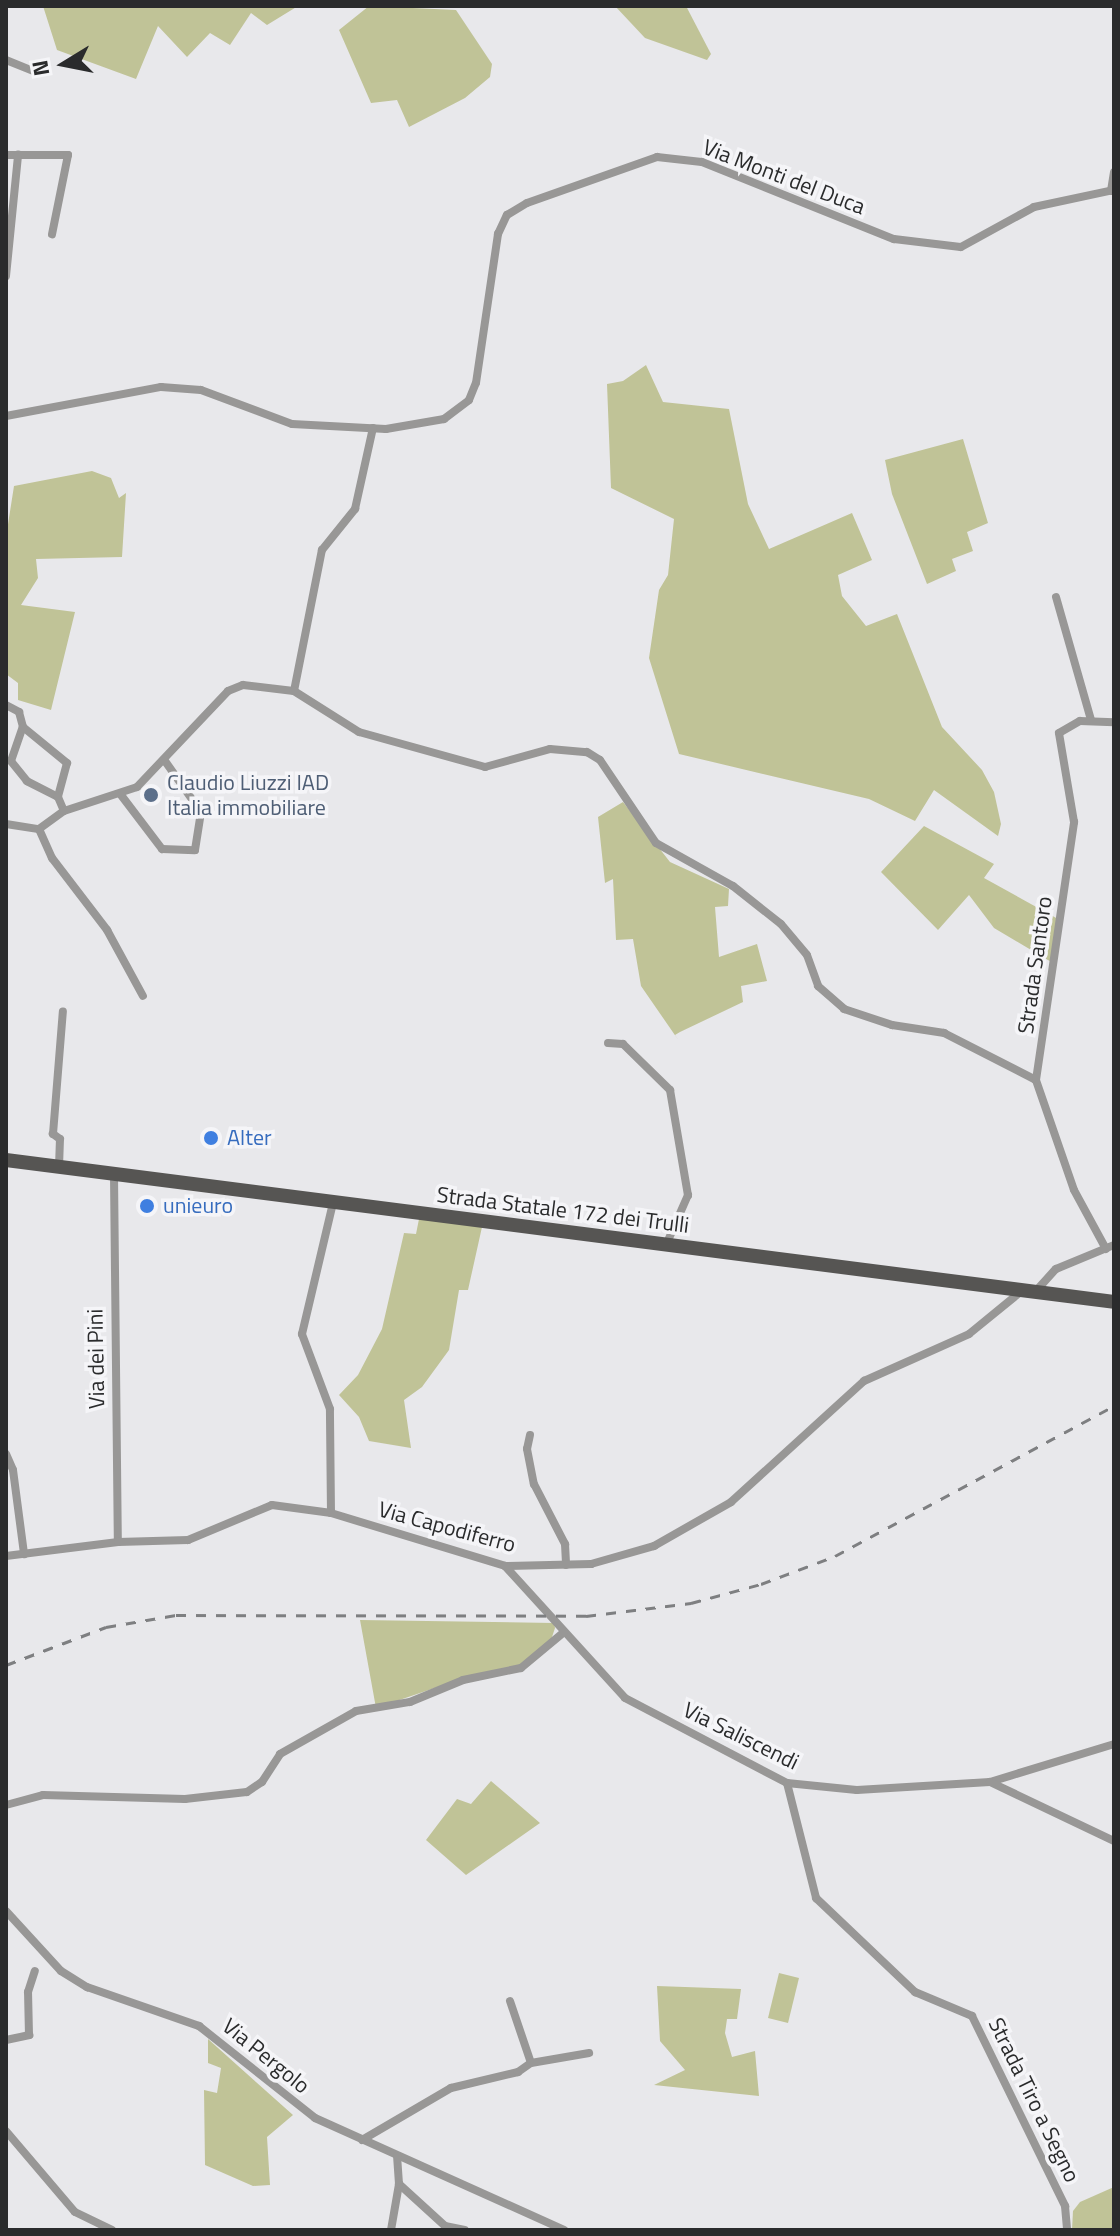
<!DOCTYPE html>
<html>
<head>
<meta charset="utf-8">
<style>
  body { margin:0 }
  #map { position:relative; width:1120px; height:2236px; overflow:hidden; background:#e8e8eb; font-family:"Titillium Web",sans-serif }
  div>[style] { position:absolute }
  .green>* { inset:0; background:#c0c397 }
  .street>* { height:8px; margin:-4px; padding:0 4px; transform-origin:4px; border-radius:4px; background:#989796 }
  .primary>* { height:14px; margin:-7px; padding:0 7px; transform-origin:7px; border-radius:7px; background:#565553 }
  .rail>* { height:3px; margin-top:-1.5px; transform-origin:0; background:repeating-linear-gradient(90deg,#7e7f81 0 10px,transparent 0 20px) }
  .dots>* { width:22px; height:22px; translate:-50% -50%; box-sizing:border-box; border:4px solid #f5f5f8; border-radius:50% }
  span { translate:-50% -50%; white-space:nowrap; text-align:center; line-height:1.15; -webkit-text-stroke:7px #f5f5f8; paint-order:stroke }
  .street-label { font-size:22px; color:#2a2b2c }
  .service-label { font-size:22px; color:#4e5e75 }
  .left { translate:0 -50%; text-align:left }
  .shop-label { font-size:22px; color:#366cbe }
  .frame { position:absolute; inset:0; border:8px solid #2a2b2c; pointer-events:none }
  .north { position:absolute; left:24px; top:24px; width:80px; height:80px; -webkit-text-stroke:6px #f5f5f8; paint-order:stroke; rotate:260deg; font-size:22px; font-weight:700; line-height:32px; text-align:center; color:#2a2b2c }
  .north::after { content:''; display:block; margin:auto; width:28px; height:36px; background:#2a2b2c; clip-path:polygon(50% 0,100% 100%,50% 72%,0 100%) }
</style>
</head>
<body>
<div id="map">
  <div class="green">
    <i style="clip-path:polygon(43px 6px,298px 6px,267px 25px,251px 13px,230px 45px,210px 33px,187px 57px,158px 26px,136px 79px,57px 50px)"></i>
    <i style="clip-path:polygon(369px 6px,456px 10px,492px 64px,490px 77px,465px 98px,409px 127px,397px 100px,371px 103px,339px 30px)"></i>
    <i style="clip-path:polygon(615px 6px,686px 6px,711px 54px,707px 60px,645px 38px)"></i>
    <i style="clip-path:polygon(646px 365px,663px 402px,729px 409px,748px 504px,769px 549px,852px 513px,872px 560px,838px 575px,842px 596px,866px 626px,897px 614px,942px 727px,982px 770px,994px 792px,1001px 824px,998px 836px,934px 790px,915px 821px,869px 799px,679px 754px,649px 658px,659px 590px,668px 575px,674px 519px,611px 488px,607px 384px,623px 381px)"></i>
    <i style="clip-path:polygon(963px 439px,988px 523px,967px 532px,973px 551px,952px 559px,956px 571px,927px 584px,892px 494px,885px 460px)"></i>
    <i style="clip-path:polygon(92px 471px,111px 478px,119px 498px,126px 493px,122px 557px,36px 559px,38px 578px,21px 605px,75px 612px,51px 710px,18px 700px,18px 683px,6px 674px,6px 537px,14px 486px)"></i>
    <i style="clip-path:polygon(623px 802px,670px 862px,729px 889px,728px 906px,715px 907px,719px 957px,757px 944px,767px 981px,741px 986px,743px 1002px,680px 1032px,675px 1035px,679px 1041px,641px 986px,633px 939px,616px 940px,613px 879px,605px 883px,598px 817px)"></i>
    <i style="clip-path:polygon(924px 826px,994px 864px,984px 878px,1058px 919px,1053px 963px,994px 928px,969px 895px,938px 930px,881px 872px)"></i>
    <i style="clip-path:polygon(419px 1219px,482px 1227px,468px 1290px,459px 1290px,449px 1350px,422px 1387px,404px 1400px,411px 1448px,369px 1441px,359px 1417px,339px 1395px,358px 1375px,382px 1329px,404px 1233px,416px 1234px)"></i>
    <i style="clip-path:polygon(360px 1620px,554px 1623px,555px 1628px,551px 1640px,527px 1663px,464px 1678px,376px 1708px)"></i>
    <i style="clip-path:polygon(491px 1781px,540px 1823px,466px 1875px,426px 1840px,457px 1799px,471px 1804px)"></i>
    <i style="clip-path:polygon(779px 1973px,799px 1978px,788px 2023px,768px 2018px)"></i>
    <i style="clip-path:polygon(657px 1986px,741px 1989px,737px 2019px,727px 2019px,725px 2033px,732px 2057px,755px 2051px,759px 2096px,654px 2085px,685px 2070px,660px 2041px)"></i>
    <i style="clip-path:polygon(208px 2039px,293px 2115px,267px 2137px,270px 2185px,253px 2186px,205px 2165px,204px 2090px,217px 2093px,221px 2068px,208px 2063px)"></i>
    <i style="clip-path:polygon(1114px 2187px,1114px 2230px,1072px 2230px,1073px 2211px,1080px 2202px)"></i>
  </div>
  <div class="street">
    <i style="left:6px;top:60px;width:31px;rotate:22deg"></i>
    <i style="left:6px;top:155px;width:62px"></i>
    <i style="left:68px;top:155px;width:81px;rotate:101.4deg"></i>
    <i style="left:1111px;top:191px;width:19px;rotate:-81deg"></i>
    <i style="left:6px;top:276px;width:122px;rotate:-84.3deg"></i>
    <i style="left:6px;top:416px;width:158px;rotate:-10.6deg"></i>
    <i style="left:161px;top:387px;width:40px;rotate:4.3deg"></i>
    <i style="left:201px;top:390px;width:97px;rotate:20.5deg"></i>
    <i style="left:292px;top:424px;width:94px;rotate:3deg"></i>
    <i style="left:386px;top:429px;width:59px;rotate:-9.8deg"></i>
    <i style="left:444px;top:419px;width:31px;rotate:-37deg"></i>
    <i style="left:469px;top:400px;width:18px;rotate:-68deg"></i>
    <i style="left:476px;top:383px;width:151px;rotate:-81.6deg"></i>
    <i style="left:498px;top:234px;width:21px;rotate:-65deg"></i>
    <i style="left:507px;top:215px;width:23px;rotate:-31deg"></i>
    <i style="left:527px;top:203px;width:138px;rotate:-19.5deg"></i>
    <i style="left:657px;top:157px;width:45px;rotate:6.3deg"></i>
    <i style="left:702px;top:162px;width:207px;rotate:21.9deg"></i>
    <i style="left:894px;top:239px;width:67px;rotate:6.8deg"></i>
    <i style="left:961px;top:247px;width:83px;rotate:-28.7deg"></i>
    <i style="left:1034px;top:207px;width:82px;rotate:-12deg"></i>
    <i style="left:1056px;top:597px;width:128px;rotate:74.1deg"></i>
    <i style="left:294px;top:691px;width:144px;rotate:-78.8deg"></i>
    <i style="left:322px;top:550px;width:53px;rotate:-51.2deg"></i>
    <i style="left:355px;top:509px;width:83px;rotate:-77.5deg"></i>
    <i style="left:6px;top:705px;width:15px;rotate:28deg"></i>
    <i style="left:19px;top:712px;width:16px;rotate:75deg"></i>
    <i style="left:121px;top:795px;width:68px;rotate:52.8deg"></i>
    <i style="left:162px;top:849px;width:33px;rotate:2deg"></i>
    <i style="left:195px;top:850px;width:38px;rotate:-81deg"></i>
    <i style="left:201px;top:812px;width:62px;rotate:-125.2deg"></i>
    <i style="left:58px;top:797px;width:35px;rotate:-153deg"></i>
    <i style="left:27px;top:781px;width:26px;rotate:-129deg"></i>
    <i style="left:11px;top:761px;width:36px;rotate:-71deg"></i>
    <i style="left:23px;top:727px;width:57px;rotate:39.3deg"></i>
    <i style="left:67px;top:763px;width:35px;rotate:105deg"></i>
    <i style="left:58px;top:797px;width:15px;rotate:67deg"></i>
    <i style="left:6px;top:824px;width:33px;rotate:9deg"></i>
    <i style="left:39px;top:829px;width:31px;rotate:-36deg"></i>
    <i style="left:64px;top:811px;width:77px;rotate:-18.2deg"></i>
    <i style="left:137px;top:787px;width:132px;rotate:-46.5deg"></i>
    <i style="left:228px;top:691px;width:16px;rotate:-22deg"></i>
    <i style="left:243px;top:685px;width:51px;rotate:6.7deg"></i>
    <i style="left:294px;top:691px;width:77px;rotate:32.2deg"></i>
    <i style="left:359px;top:732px;width:131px;rotate:15.5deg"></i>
    <i style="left:485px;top:767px;width:67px;rotate:-15.5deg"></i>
    <i style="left:550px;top:749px;width:37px;rotate:5deg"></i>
    <i style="left:587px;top:752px;width:15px;rotate:32deg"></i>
    <i style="left:600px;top:760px;width:100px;rotate:56deg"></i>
    <i style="left:656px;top:843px;width:88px;rotate:29.2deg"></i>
    <i style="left:733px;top:886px;width:61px;rotate:38.4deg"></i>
    <i style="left:781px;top:924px;width:40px;rotate:50deg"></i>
    <i style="left:807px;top:955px;width:33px;rotate:70deg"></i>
    <i style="left:818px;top:986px;width:35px;rotate:41deg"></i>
    <i style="left:844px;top:1009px;width:51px;rotate:18.4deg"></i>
    <i style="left:892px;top:1025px;width:53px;rotate:8.7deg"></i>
    <i style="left:944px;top:1033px;width:103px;rotate:27.1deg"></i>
    <i style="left:39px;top:829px;width:32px;rotate:66deg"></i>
    <i style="left:52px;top:858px;width:91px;rotate:52.6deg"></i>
    <i style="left:107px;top:930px;width:75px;rotate:61.4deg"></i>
    <i style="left:608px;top:1043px;width:15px;rotate:4deg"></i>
    <i style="left:623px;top:1044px;width:66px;rotate:44.4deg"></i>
    <i style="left:670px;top:1090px;width:107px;rotate:80.3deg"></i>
    <i style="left:688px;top:1195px;width:55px;rotate:113.7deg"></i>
    <i style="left:59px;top:1167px;width:28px;rotate:-88deg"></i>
    <i style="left:60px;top:1139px;width:9px;rotate:-144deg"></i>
    <i style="left:53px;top:1134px;width:123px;rotate:-85.4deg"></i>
    <i style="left:114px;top:1175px;width:367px;rotate:89.4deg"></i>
    <i style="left:1106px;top:1249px;width:67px;rotate:-118.5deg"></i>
    <i style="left:1074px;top:1190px;width:116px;rotate:-109.1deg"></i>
    <i style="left:1036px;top:1080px;width:261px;rotate:-81.6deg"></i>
    <i style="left:1074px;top:822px;width:90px;rotate:-99.6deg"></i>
    <i style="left:1059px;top:733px;width:24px;rotate:-30deg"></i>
    <i style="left:1080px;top:721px;width:34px;rotate:2deg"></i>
    <i style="left:1035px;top:1292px;width:31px;rotate:-48deg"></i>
    <i style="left:1056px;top:1269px;width:63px;rotate:-22.5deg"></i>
    <i style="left:530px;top:1435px;width:14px;rotate:102deg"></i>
    <i style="left:527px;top:1449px;width:36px;rotate:79deg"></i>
    <i style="left:534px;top:1484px;width:68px;rotate:62.7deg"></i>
    <i style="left:565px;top:1544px;width:21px;rotate:87deg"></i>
    <i style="left:6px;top:1454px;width:17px;rotate:66deg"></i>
    <i style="left:13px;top:1470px;width:85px;rotate:82.5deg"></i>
    <i style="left:331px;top:1513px;width:104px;rotate:-90.6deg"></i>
    <i style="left:330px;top:1409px;width:80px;rotate:-110.5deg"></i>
    <i style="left:302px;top:1334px;width:135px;rotate:-76.7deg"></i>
    <i style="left:6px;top:1556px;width:113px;rotate:-7.1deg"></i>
    <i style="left:118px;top:1542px;width:70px;rotate:-1.6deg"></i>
    <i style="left:188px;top:1540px;width:91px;rotate:-22.6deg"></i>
    <i style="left:272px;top:1505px;width:60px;rotate:7.7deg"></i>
    <i style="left:331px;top:1513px;width:182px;rotate:16.9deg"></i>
    <i style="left:505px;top:1566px;width:86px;rotate:-1.3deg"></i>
    <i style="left:591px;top:1564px;width:66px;rotate:-15.9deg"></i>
    <i style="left:654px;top:1546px;width:89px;rotate:-29.7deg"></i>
    <i style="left:731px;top:1502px;width:180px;rotate:-42.3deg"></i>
    <i style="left:864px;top:1381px;width:115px;rotate:-24.1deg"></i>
    <i style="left:969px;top:1334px;width:70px;rotate:-39.2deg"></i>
    <i style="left:505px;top:1566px;width:178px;rotate:47.7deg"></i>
    <i style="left:625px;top:1698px;width:183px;rotate:27.7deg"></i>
    <i style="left:787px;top:1783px;width:70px;rotate:5.7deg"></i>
    <i style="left:857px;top:1790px;width:133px;rotate:-3.4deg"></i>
    <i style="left:990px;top:1782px;width:130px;rotate:-17deg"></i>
    <i style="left:990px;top:1782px;width:137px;rotate:25.4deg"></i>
    <i style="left:787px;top:1783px;width:119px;rotate:75.8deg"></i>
    <i style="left:816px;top:1898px;width:137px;rotate:43.5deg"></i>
    <i style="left:915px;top:1992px;width:62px;rotate:22.8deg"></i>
    <i style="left:972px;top:2016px;width:212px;rotate:63.9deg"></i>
    <i style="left:1065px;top:2206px;width:24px;rotate:85deg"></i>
    <i style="left:6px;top:1805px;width:38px;rotate:-15deg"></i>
    <i style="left:43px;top:1795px;width:142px;rotate:1.6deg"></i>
    <i style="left:185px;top:1799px;width:62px;rotate:-6.4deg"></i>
    <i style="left:247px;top:1792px;width:18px;rotate:-34deg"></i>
    <i style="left:262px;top:1782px;width:33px;rotate:-57deg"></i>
    <i style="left:280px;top:1754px;width:87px;rotate:-29.5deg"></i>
    <i style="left:356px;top:1711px;width:55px;rotate:-9.5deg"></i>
    <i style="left:410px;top:1702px;width:57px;rotate:-22.5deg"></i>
    <i style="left:463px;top:1680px;width:59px;rotate:-11.7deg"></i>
    <i style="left:521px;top:1668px;width:56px;rotate:-39.9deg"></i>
    <i style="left:6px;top:1911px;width:81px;rotate:47.5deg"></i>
    <i style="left:61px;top:1971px;width:31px;rotate:32deg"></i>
    <i style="left:87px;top:1987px;width:119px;rotate:19.2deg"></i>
    <i style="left:199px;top:2026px;width:148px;rotate:38.4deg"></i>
    <i style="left:315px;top:2118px;width:273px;rotate:24.2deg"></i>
    <i style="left:510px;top:2001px;width:65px;rotate:71.3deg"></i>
    <i style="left:6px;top:2040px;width:24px;rotate:-12deg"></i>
    <i style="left:29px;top:2035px;width:43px;rotate:-91.3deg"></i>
    <i style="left:28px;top:1992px;width:22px;rotate:-72deg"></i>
    <i style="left:6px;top:2131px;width:106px;rotate:49.6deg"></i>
    <i style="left:75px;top:2212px;width:41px;rotate:25.9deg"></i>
    <i style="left:362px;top:2140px;width:103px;rotate:-30.3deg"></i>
    <i style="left:451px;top:2088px;width:69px;rotate:-13.4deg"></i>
    <i style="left:518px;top:2072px;width:16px;rotate:-35deg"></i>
    <i style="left:531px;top:2063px;width:59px;rotate:-9.8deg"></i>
    <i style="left:399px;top:2184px;width:62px;rotate:42.4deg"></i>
    <i style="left:445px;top:2226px;width:20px;rotate:11deg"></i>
    <i style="left:391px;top:2230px;width:47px;rotate:-80.1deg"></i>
    <i style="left:399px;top:2184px;width:28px;rotate:-94deg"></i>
  </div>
  <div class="primary">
    <i style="left:6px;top:1160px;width:1117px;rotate:7.3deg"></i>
  </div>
  <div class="rail">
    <i style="left:6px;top:1665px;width:107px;rotate:-20.8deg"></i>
    <i style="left:106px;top:1627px;width:71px;rotate:-9.7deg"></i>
    <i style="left:176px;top:1615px;width:410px;rotate:0.1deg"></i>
    <i style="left:586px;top:1616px;width:106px;rotate:-7.1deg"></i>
    <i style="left:691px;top:1603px;width:73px;rotate:-15.2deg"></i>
    <i style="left:761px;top:1584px;width:79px;rotate:-20.7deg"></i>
    <i style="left:835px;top:1556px;width:317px;rotate:-28.3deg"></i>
  </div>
  <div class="dots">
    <i style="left:151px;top:795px;background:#5c6f8a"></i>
    <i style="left:211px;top:1138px;background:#3f7fe0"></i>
    <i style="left:147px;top:1206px;background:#3f7fe0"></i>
  </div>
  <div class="street-label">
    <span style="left:784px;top:177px;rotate:21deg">Via Monti del Duca</span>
    <span style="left:1035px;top:965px;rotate:-82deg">Strada Santoro</span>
    <span style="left:563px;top:1210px;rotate:7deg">Strada Statale 172 dei Trulli</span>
    <span style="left:96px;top:1359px;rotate:-91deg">Via dei Pini</span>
    <span style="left:447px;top:1527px;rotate:15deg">Via Capodiferro</span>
    <span style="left:741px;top:1736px;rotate:26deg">Via Saliscendi</span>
    <span style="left:266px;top:2056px;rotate:39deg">Via Pergolo</span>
    <span style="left:1034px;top:2100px;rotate:64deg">Strada Tiro a Segno</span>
  </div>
  <div class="service-label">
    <span class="left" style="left:167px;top:795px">Claudio Liuzzi IAD<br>Italia immobiliare</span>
  </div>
  <div class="shop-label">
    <span class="left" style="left:227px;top:1138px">Alter</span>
    <span class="left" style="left:163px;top:1206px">unieuro</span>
  </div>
  <div class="frame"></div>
  <div class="north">N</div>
</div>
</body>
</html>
